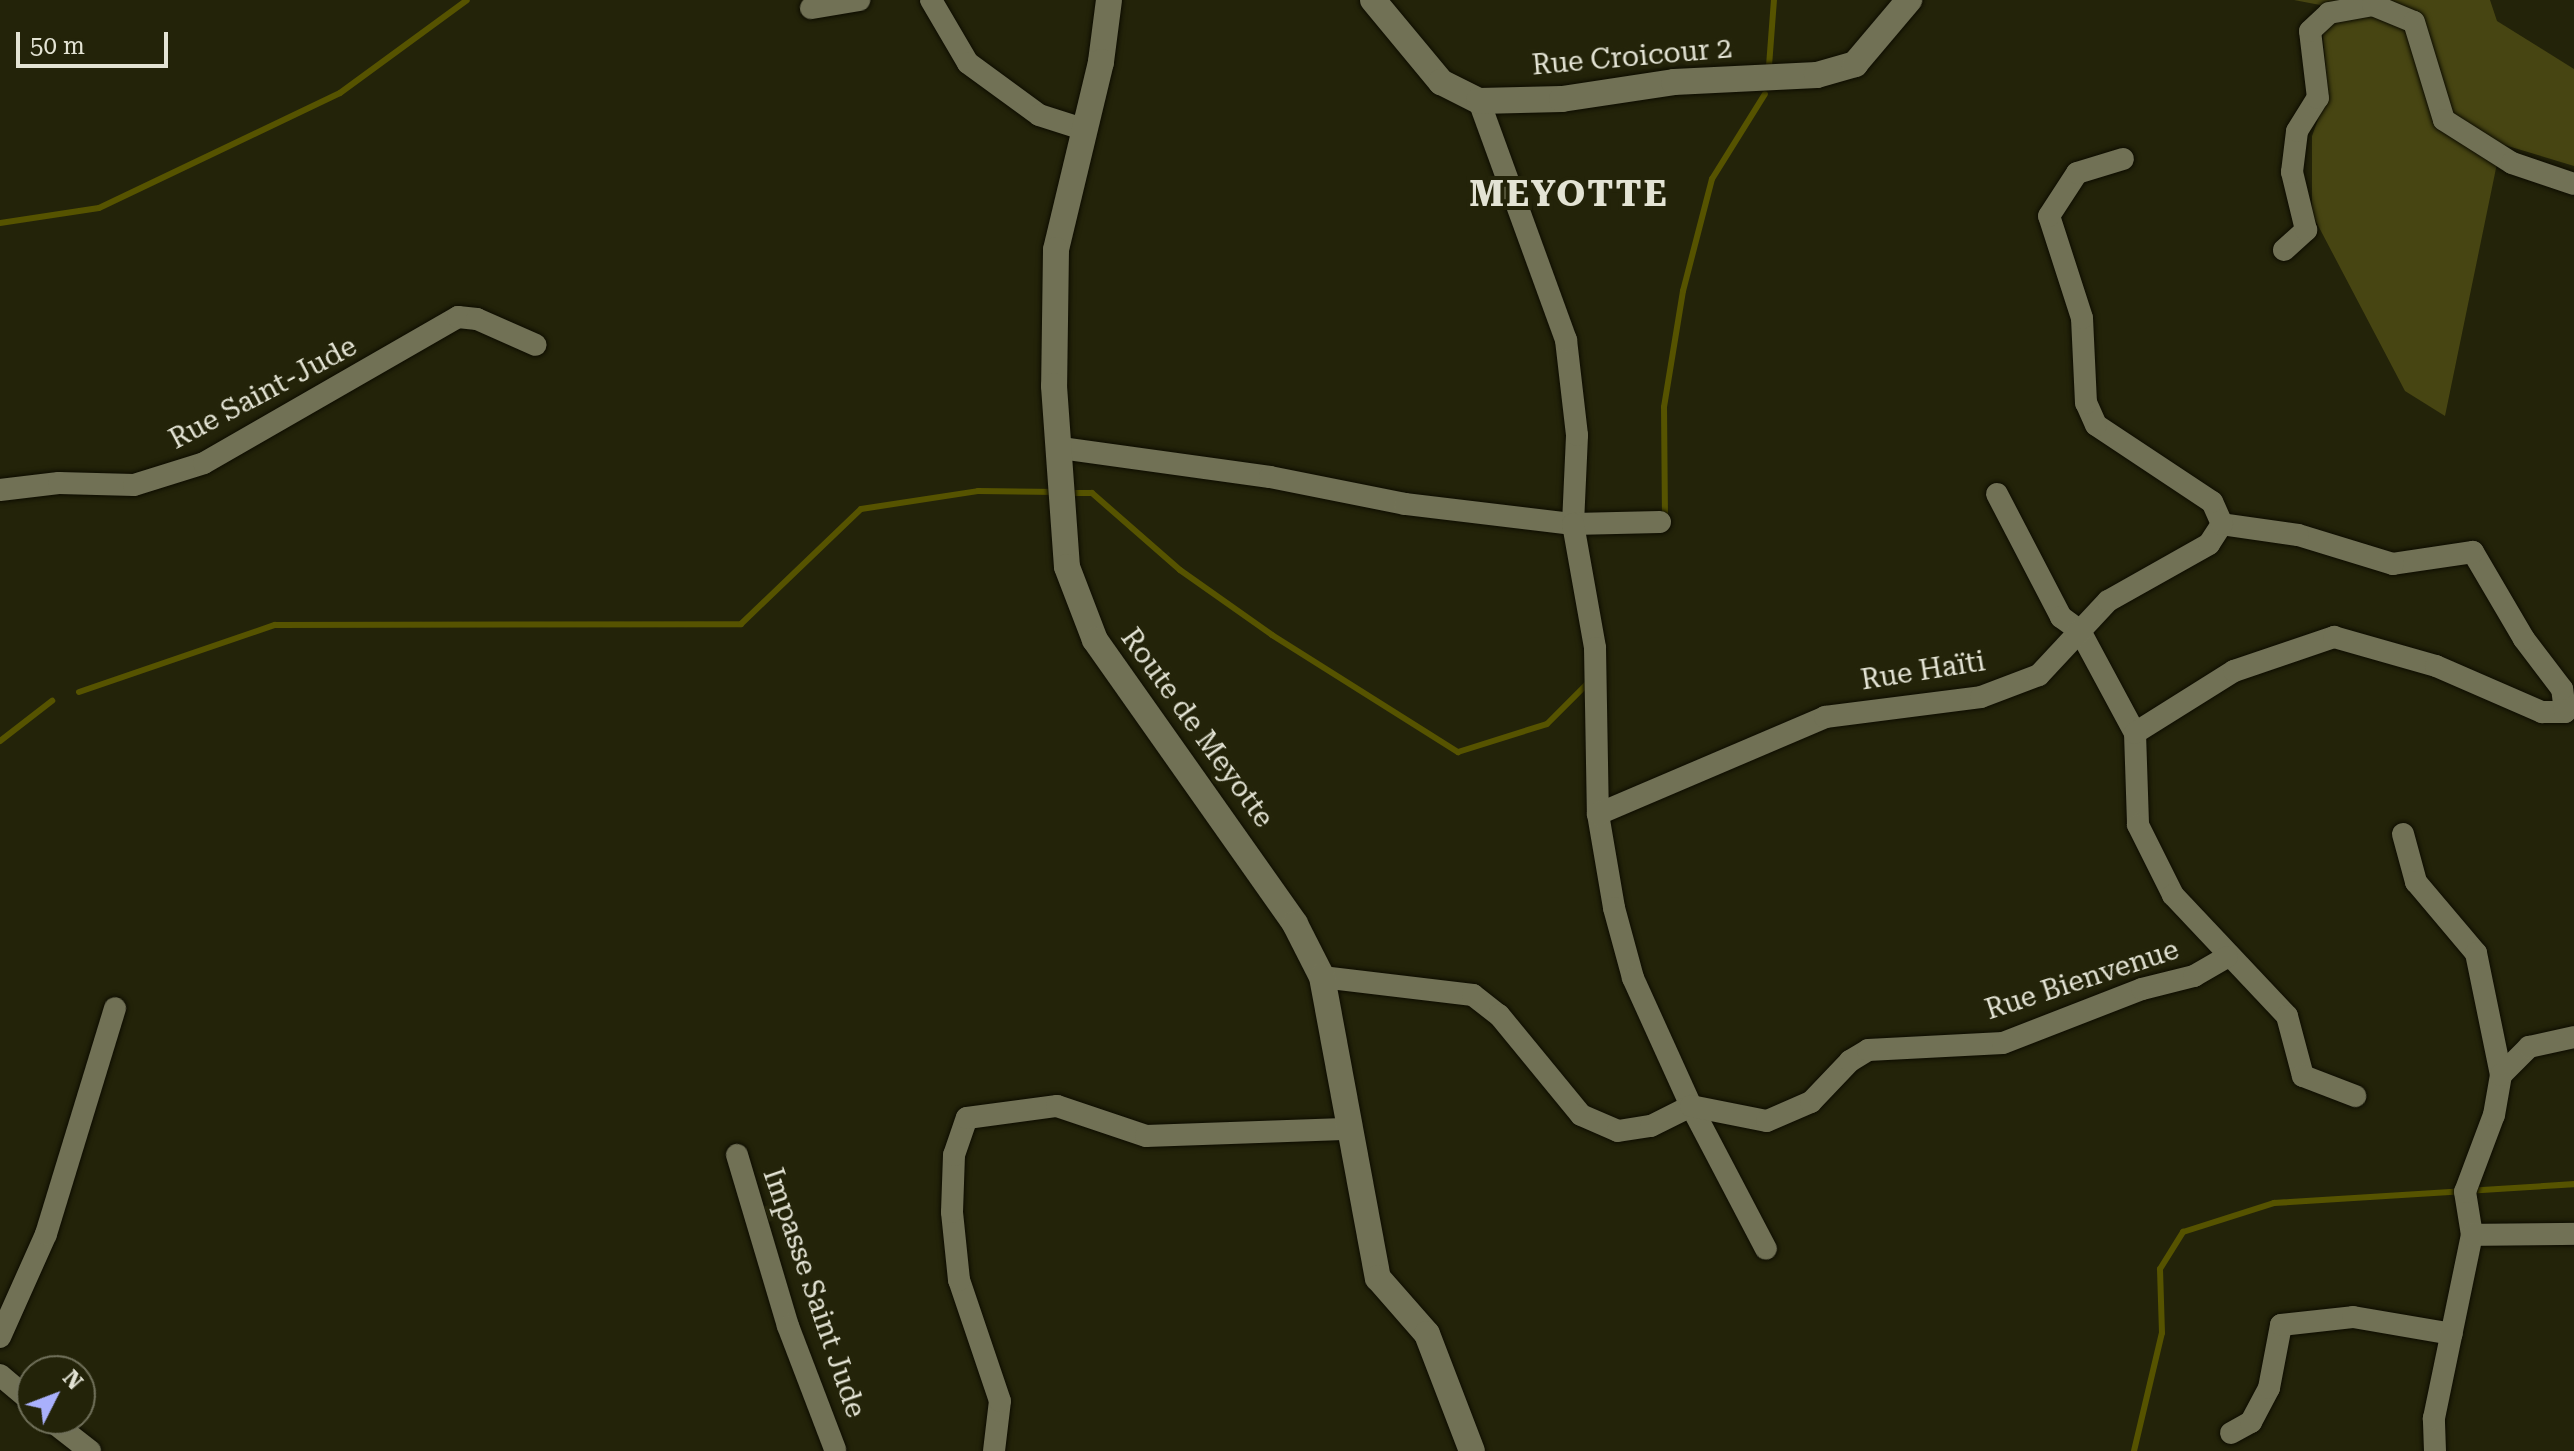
<!DOCTYPE html>
<html>
<head>
<meta charset="utf-8">
<style>
  body { margin:0 }
  #map { position:relative; width:2574px; height:1451px; overflow:hidden; background:#232309; font-family:"Roboto Serif",serif }
  div>[style] { position:absolute }
  .green>* { inset:0; background:#474512 }
  .stream>* { height:6px; margin:-3px; padding:0 3px; transform-origin:3px; border-radius:3px; background:#565300 }
  .roads { filter:drop-shadow(0 0 2px #0d0c00) drop-shadow(0 0 2px #0d0c00) }
  .minor>* { height:22px; margin:-11px; padding:0 11px; transform-origin:11px; border-radius:11px; background:#717155 }
  .tertiary>* { height:26px; margin:-13px; padding:0 13px; transform-origin:13px; border-radius:13px; background:#717155 }
  span { translate:-50% -50%; white-space:nowrap; text-align:center; line-height:1.15; -webkit-text-stroke:8px #232309; paint-order:stroke }
  .street-label { font-size:28px; color:#e3e3d4 }
  .district-label { font-size:36px; color:#e3e3d4; font-weight:700; letter-spacing:2px }
  .north { position:absolute; left:16px; top:1355px; width:80px; height:80px; box-sizing:border-box; background:#232309; border:2px solid #70705a; border-radius:50%; rotate:48deg; font-size:22px; font-weight:700; line-height:32px; text-align:center; color:#e3e3d4 }
  .north::after { content:''; display:block; margin:auto; width:28px; height:36px; background:#a9b0fc; clip-path:polygon(50% 0,100% 100%,50% 72%,0 100%) }
  .scale { position:absolute; left:16px; top:32px; width:152px; height:36px; box-sizing:border-box; border:4px solid #e3e3d4; border-top:0; padding-left:10px; font-size:24px; line-height:28px; white-space:nowrap; color:#e3e3d4; -webkit-text-stroke:6px #232309; paint-order:stroke }
</style>
</head>
<body>
<div id="map">
  <div class="green">
    <i style="clip-path:polygon(2294px 0,2490px 0,2497px 21px,2574px 69px,2574px 166px,2501px 144px,2445px 416px,2405px 391px,2312px 214px,2312px 136px,2328px 92px,2320px 5px)"></i>
  </div>
  <div class="stream">
    <i style="left:1769px;top:66px;width:66px;rotate:-85.7deg"></i>
    <i style="left:0;top:223px;width:100px;rotate:-8.6deg"></i>
    <i style="left:99px;top:208px;width:267px;rotate:-25.5deg"></i>
    <i style="left:340px;top:93px;width:157px;rotate:-36.2deg"></i>
    <i style="left:1068px;top:493px;width:24px"></i>
    <i style="left:1092px;top:493px;width:117px;rotate:41.2deg"></i>
    <i style="left:1180px;top:570px;width:113px;rotate:35.2deg"></i>
    <i style="left:1272px;top:635px;width:220px;rotate:32.2deg"></i>
    <i style="left:1458px;top:752px;width:93px;rotate:-17.5deg"></i>
    <i style="left:1547px;top:724px;width:62px;rotate:-45deg"></i>
    <i style="left:1665px;top:520px;width:113px;rotate:-90.5deg"></i>
    <i style="left:1664px;top:407px;width:118px;rotate:-80.7deg"></i>
    <i style="left:1683px;top:291px;width:116px;rotate:-75.5deg"></i>
    <i style="left:1712px;top:179px;width:100px;rotate:-58.1deg"></i>
    <i style="left:79px;top:692px;width:207px;rotate:-18.9deg"></i>
    <i style="left:275px;top:625px;width:466px;rotate:-0.1deg"></i>
    <i style="left:741px;top:624px;width:166px;rotate:-43.8deg"></i>
    <i style="left:861px;top:509px;width:118px;rotate:-8.7deg"></i>
    <i style="left:978px;top:491px;width:79px;rotate:0.7deg"></i>
    <i style="left:0;top:741px;width:66px;rotate:-37.6deg"></i>
    <i style="left:2134px;top:1451px;width:121px;rotate:-76.7deg"></i>
    <i style="left:2162px;top:1333px;width:64px;rotate:-91.8deg"></i>
    <i style="left:2160px;top:1269px;width:44px;rotate:-58.1deg"></i>
    <i style="left:2183px;top:1232px;width:96px;rotate:-17.7deg"></i>
    <i style="left:2274px;top:1203px;width:301px;rotate:-3.6deg"></i>
  </div>
  <div class="roads">
    <div class="minor">
      <i style="left:931px;top:0;width:73px;rotate:59.6deg"></i>
      <i style="left:968px;top:63px;width:88px;rotate:36.2deg"></i>
      <i style="left:1039px;top:115px;width:46px;rotate:17.7deg"></i>
      <i style="left:811px;top:8px;width:49px;rotate:-9.5deg"></i>
      <i style="left:2284px;top:250px;width:30px;rotate:-42deg"></i>
      <i style="left:2306px;top:230px;width:60px;rotate:-103.6deg"></i>
      <i style="left:2292px;top:172px;width:41px;rotate:-83deg"></i>
      <i style="left:2297px;top:131px;width:39px;rotate:-58deg"></i>
      <i style="left:2318px;top:98px;width:67px;rotate:-96.8deg"></i>
      <i style="left:2310px;top:31px;width:26px;rotate:-43deg"></i>
      <i style="left:2329px;top:13px;width:45px;rotate:-10.3deg"></i>
      <i style="left:2373px;top:5px;width:44px;rotate:22.5deg"></i>
      <i style="left:2414px;top:22px;width:102px;rotate:73deg"></i>
      <i style="left:2444px;top:120px;width:80px;rotate:32.3deg"></i>
      <i style="left:2512px;top:163px;width:65px;rotate:18.7deg"></i>
      <i style="left:1061px;top:448px;width:211px;rotate:7.9deg"></i>
      <i style="left:1270px;top:477px;width:138px;rotate:11.3deg"></i>
      <i style="left:1405px;top:504px;width:169px;rotate:6.8deg"></i>
      <i style="left:1573px;top:524px;width:89px;rotate:-87.4deg"></i>
      <i style="left:1577px;top:435px;width:96px;rotate:-96.6deg"></i>
      <i style="left:1566px;top:340px;width:254px;rotate:-110deg"></i>
      <i style="left:0;top:490px;width:59px;rotate:-6.8deg"></i>
      <i style="left:59px;top:483px;width:75px;rotate:1.5deg"></i>
      <i style="left:134px;top:485px;width:73px;rotate:-17.4deg"></i>
      <i style="left:204px;top:463px;width:293px;rotate:-29.9deg"></i>
      <i style="left:458px;top:317px;width:19px;rotate:6deg"></i>
      <i style="left:477px;top:319px;width:64px;rotate:23.8deg"></i>
      <i style="left:1997px;top:494px;width:139px;rotate:62.5deg"></i>
      <i style="left:2061px;top:617px;width:24px;rotate:36deg"></i>
      <i style="left:2080px;top:631px;width:116px;rotate:61.7deg"></i>
      <i style="left:2135px;top:733px;width:92px;rotate:88.1deg"></i>
      <i style="left:2138px;top:825px;width:78px;rotate:63.4deg"></i>
      <i style="left:2173px;top:895px;width:166px;rotate:46.7deg"></i>
      <i style="left:2287px;top:1016px;width:62px;rotate:75.1deg"></i>
      <i style="left:2303px;top:1076px;width:56px;rotate:21deg"></i>
      <i style="left:1660px;top:522px;width:87px;rotate:178.7deg"></i>
      <i style="left:1573px;top:524px;width:126px;rotate:79.9deg"></i>
      <i style="left:1595px;top:648px;width:166px;rotate:89deg"></i>
      <i style="left:1598px;top:814px;width:95px;rotate:80.3deg"></i>
      <i style="left:1614px;top:908px;width:73px;rotate:74.8deg"></i>
      <i style="left:1633px;top:978px;width:141px;rotate:65.6deg"></i>
      <i style="left:1691px;top:1106px;width:161px;rotate:62.3deg"></i>
      <i style="left:2135px;top:733px;width:117px;rotate:-32.1deg"></i>
      <i style="left:2234px;top:671px;width:106px;rotate:-18.8deg"></i>
      <i style="left:2334px;top:637px;width:106px;rotate:15.9deg"></i>
      <i style="left:2436px;top:666px;width:116px;rotate:23.5deg"></i>
      <i style="left:2542px;top:712px;width:23px"></i>
      <i style="left:2565px;top:712px;width:23px;rotate:-97deg"></i>
      <i style="left:2562px;top:689px;width:63px;rotate:-127.2deg"></i>
      <i style="left:2524px;top:639px;width:101px;rotate:-120.4deg"></i>
      <i style="left:2473px;top:552px;width:81px;rotate:171.5deg"></i>
      <i style="left:2393px;top:564px;width:99px;rotate:-163deg"></i>
      <i style="left:2298px;top:535px;width:77px;rotate:-171.8deg"></i>
      <i style="left:1598px;top:814px;width:247px;rotate:-23.1deg"></i>
      <i style="left:1825px;top:717px;width:157px;rotate:-7.3deg"></i>
      <i style="left:1981px;top:697px;width:62px;rotate:-20.8deg"></i>
      <i style="left:2039px;top:675px;width:101px;rotate:-47deg"></i>
      <i style="left:2108px;top:601px;width:116px;rotate:-29.4deg"></i>
      <i style="left:2209px;top:544px;width:24px;rotate:-57deg"></i>
      <i style="left:2222px;top:524px;width:24px;rotate:-114deg"></i>
      <i style="left:2212px;top:502px;width:139px;rotate:-146.4deg"></i>
      <i style="left:2096px;top:425px;width:24px;rotate:-114deg"></i>
      <i style="left:2086px;top:403px;width:85px;rotate:-92.7deg"></i>
      <i style="left:2082px;top:318px;width:107px;rotate:-107.9deg"></i>
      <i style="left:2049px;top:216px;width:51px;rotate:-56.9deg"></i>
      <i style="left:2077px;top:173px;width:48px;rotate:-16.9deg"></i>
      <i style="left:2403px;top:834px;width:50px;rotate:74.8deg"></i>
      <i style="left:2416px;top:882px;width:93px;rotate:49.8deg"></i>
      <i style="left:2476px;top:953px;width:125px;rotate:78.4deg"></i>
      <i style="left:1322px;top:977px;width:152px;rotate:6.8deg"></i>
      <i style="left:1473px;top:995px;width:33px;rotate:38deg"></i>
      <i style="left:1499px;top:1015px;width:129px;rotate:50.6deg"></i>
      <i style="left:1581px;top:1115px;width:40px;rotate:23.4deg"></i>
      <i style="left:1618px;top:1131px;width:33px;rotate:-9deg"></i>
      <i style="left:1651px;top:1126px;width:45px;rotate:-26.6deg"></i>
      <i style="left:1691px;top:1106px;width:77px;rotate:11.2deg"></i>
      <i style="left:1767px;top:1121px;width:48px;rotate:-23.4deg"></i>
      <i style="left:1811px;top:1102px;width:57px;rotate:-46.4deg"></i>
      <i style="left:1850px;top:1061px;width:21px;rotate:-31deg"></i>
      <i style="left:1868px;top:1050px;width:135px;rotate:-3deg"></i>
      <i style="left:2003px;top:1043px;width:149px;rotate:-21.2deg"></i>
      <i style="left:2142px;top:989px;width:54px;rotate:-14deg"></i>
      <i style="left:2194px;top:976px;width:38px;rotate:-30deg"></i>
      <i style="left:737px;top:1155px;width:178px;rotate:73.4deg"></i>
      <i style="left:788px;top:1326px;width:132px;rotate:69.1deg"></i>
      <i style="left:2472px;top:1235px;width:44px;rotate:-99.2deg"></i>
      <i style="left:2465px;top:1192px;width:82px;rotate:-69.4deg"></i>
      <i style="left:2494px;top:1115px;width:41px;rotate:-80.1deg"></i>
      <i style="left:2501px;top:1075px;width:40px;rotate:-45deg"></i>
      <i style="left:2529px;top:1047px;width:46px;rotate:-12.5deg"></i>
      <i style="left:0;top:1337px;width:113px;rotate:-65.9deg"></i>
      <i style="left:46px;top:1234px;width:236px;rotate:-73deg"></i>
      <i style="left:0;top:1375px;width:42px;rotate:40.2deg"></i>
      <i style="left:49px;top:1419px;width:52px;rotate:38deg"></i>
      <i style="left:2231px;top:1433px;width:23px;rotate:-29deg"></i>
      <i style="left:2251px;top:1422px;width:38px;rotate:-62deg"></i>
      <i style="left:2269px;top:1388px;width:64px;rotate:-79.2deg"></i>
      <i style="left:2281px;top:1325px;width:72px;rotate:-6.3deg"></i>
      <i style="left:2353px;top:1317px;width:100px;rotate:9.7deg"></i>
      <i style="left:994px;top:1451px;width:50px;rotate:-83.2deg"></i>
      <i style="left:1000px;top:1401px;width:128px;rotate:-108.7deg"></i>
      <i style="left:959px;top:1280px;width:68px;rotate:-95.9deg"></i>
      <i style="left:952px;top:1212px;width:57px;rotate:-88deg"></i>
      <i style="left:954px;top:1155px;width:39px;rotate:-71deg"></i>
      <i style="left:967px;top:1118px;width:91px;rotate:-7.6deg"></i>
      <i style="left:1057px;top:1106px;width:94px;rotate:18.6deg"></i>
      <i style="left:1146px;top:1136px;width:205px;rotate:-2deg"></i>
      <i style="left:2435px;top:1451px;width:33px;rotate:-92deg"></i>
      <i style="left:2434px;top:1418px;width:187px;rotate:-78.3deg"></i>
      <i style="left:2472px;top:1235px;width:102px;rotate:-0.6deg"></i>
    </div>
    <div class="tertiary">
      <i style="left:1109px;top:0;width:63px;rotate:97.4deg"></i>
      <i style="left:1101px;top:62px;width:193px;rotate:103.5deg"></i>
      <i style="left:1056px;top:250px;width:136px;rotate:90.8deg"></i>
      <i style="left:1054px;top:386px;width:181px;rotate:85.9deg"></i>
      <i style="left:1067px;top:567px;width:78px;rotate:69deg"></i>
      <i style="left:1095px;top:640px;width:347px;rotate:54.8deg"></i>
      <i style="left:1295px;top:924px;width:59px;rotate:63deg"></i>
      <i style="left:1322px;top:977px;width:306px;rotate:79.5deg"></i>
      <i style="left:1378px;top:1278px;width:74px;rotate:48.8deg"></i>
      <i style="left:1427px;top:1334px;width:125px;rotate:69deg"></i>
      <i style="left:1373px;top:0;width:107px;rotate:50.3deg"></i>
      <i style="left:1441px;top:82px;width:42px;rotate:26.6deg"></i>
      <i style="left:1479px;top:101px;width:83px;rotate:-1.4deg"></i>
      <i style="left:1562px;top:99px;width:113px;rotate:-8.6deg"></i>
      <i style="left:1674px;top:82px;width:143px;rotate:-2.8deg"></i>
      <i style="left:1817px;top:75px;width:40px;rotate:-16deg"></i>
      <i style="left:1855px;top:64px;width:84px;rotate:-49.8deg"></i>
    </div>
  </div>
  <div class="street-label">
    <span style="left:1632px;top:57px;rotate:-5deg">Rue Croicour 2</span>
    <span style="left:263px;top:393px;rotate:-28deg">Rue Saint-Jude</span>
    <span style="left:1923px;top:671px;rotate:-9deg">Rue Haïti</span>
    <span style="left:1197px;top:728px;rotate:54deg">Route de Meyotte</span>
    <span style="left:2082px;top:980px;rotate:-18deg">Rue Bienvenue</span>
    <span style="left:814px;top:1293px;rotate:71deg">Impasse Saint Jude</span>
  </div>
  <div class="district-label">
    <span style="left:1569px;top:195px">MEYOTTE</span>
  </div>
  <div class="north">N</div>
  <div class="scale">50 m</div>
</div>
</body>
</html>
